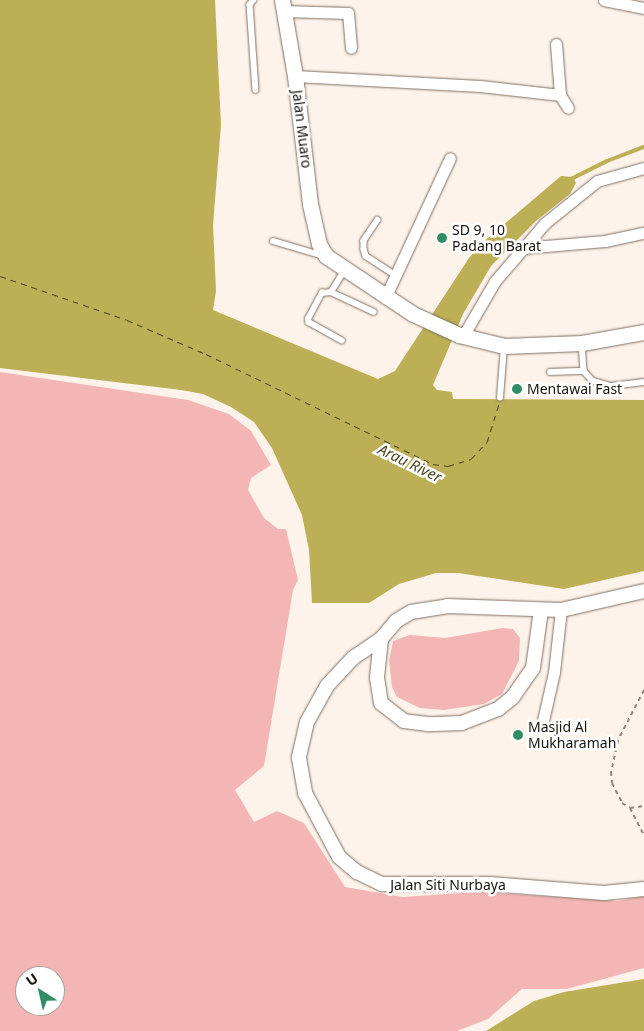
<!DOCTYPE html>
<html>
<head>
<meta charset="utf-8">
<style>
  body { margin:0 }
  #map { position:relative; width:644px; height:1031px; overflow:hidden; background:#fef3ea; font-family:"Noto Sans",sans-serif }
  div>[style] { position:absolute }
  .green>* { inset:0; background:#f3b6b5 }
  .water>* { inset:0; background:#bcaf56 }
  .stream>* { height:4px; margin:-2px; padding:0 2px; transform-origin:2px; border-radius:2px; background:#bcaf56 }
  .ferry>* { height:1px; margin-top:-0.5px; transform-origin:0; background:repeating-linear-gradient(90deg,#4d4721 0 6px,transparent 0 11px) }
  .path>* { height:2px; margin-top:-1px; transform-origin:0; background:repeating-linear-gradient(90deg,#8f867f 0 4px,transparent 0 8px) }
  .roads { filter:drop-shadow(0 0 1px #7f6f63) drop-shadow(0 0 1px #7f6f63) }
  .service>* { height:5.5px; margin:-2.75px; padding:0 2.75px; transform-origin:2.75px; border-radius:2.75px; background:#fff }
  .minor>* { height:11px; margin:-5.5px; padding:0 5.5px; transform-origin:5.5px; border-radius:5.5px; background:#fff }
  .tertiary>* { height:14px; margin:-7px; padding:0 7px; transform-origin:7px; border-radius:7px; background:#fff }
  .secondary>* { height:15px; margin:-7.5px; padding:0 7.5px; transform-origin:7.5px; border-radius:7.5px; background:#fff }
  .dots>* { width:14px; height:14px; translate:-50% -50%; box-sizing:border-box; border:2px solid #fff; border-radius:50% }
  span { translate:-50% -50%; white-space:nowrap; text-align:center; line-height:1.15; -webkit-text-stroke:5px #fff; paint-order:stroke }
  .street-label { font-size:14px; color:#18120d }
  .poi-label { font-size:14px; color:#18120d }
  .left { translate:0 -50%; text-align:left }
  .water-label { font-size:15px; color:#4d4721; font-style:italic }
  .north { position:absolute; left:15px; top:966px; width:50px; height:50px; box-sizing:border-box; background:#fff; border:1px solid #a3a09e; border-radius:50%; rotate:325deg; font-size:14px; font-weight:700; line-height:20px; text-align:center; color:#18120d }
  .north::after { content:''; display:block; margin:auto; width:18px; height:22px; background:#308d64; clip-path:polygon(50% 0,100% 100%,50% 72%,0 100%) }
</style>
</head>
<body>
<div id="map">
  <div class="green">
    <i style="clip-path:polygon(evenodd,0 372px,188px 400px,229px 414px,251px 431px,271px 465px,251px 478px,248px 490px,264px 518px,278px 529px,286px 529px,298px 580px,293px 590px,264px 766px,235px 790px,254px 822px,277px 811px,304px 823px,345px 887px,403px 897px,478px 892px,618px 901px,644px 896px,644px 968px,567px 989px,522px 989px,488px 1019px,457px 1031px,0 1031px,0 372px,25px 976px,55px 976px,55px 1006px,25px 1006px,25px 976px)"></i>
    <i style="clip-path:polygon(502px 628px,513px 629px,520px 638px,519px 661px,502px 694px,484px 704px,444px 710px,420px 708px,397px 697px,392px 687px,389px 661px,393px 641px,410px 635px,445px 638px)"></i>
  </div>
  <div class="water">
    <i style="clip-path:polygon(0 0,215px 0,221px 125px,213px 225px,216px 291px,213px 310px,378px 379px,395px 371px,469px 258px,482px 243px,561px 176px,573px 177px,576px 183px,570px 194px,537px 220px,491px 266px,463px 314px,433px 385px,437px 390px,452px 392px,453px 399px,644px 400px,644px 571px,564px 589px,458px 573px,436px 573px,399px 584px,369px 603px,312px 603px,309px 550px,302px 515px,272px 448px,254px 422px,231px 407px,203px 394px,181px 390px,0 368px)"></i>
    <i style="clip-path:polygon(644px 979px,644px 1031px,486px 1031px,534px 1001px,564px 992px)"></i>
  </div>
  <div class="stream">
    <i style="left:571px;top:179px;width:40px;rotate:-26.6deg"></i>
    <i style="left:607px;top:161px;width:40px;rotate:-21deg"></i>
  </div>
  <div class="ferry">
    <i style="left:0;top:276px;width:134px;rotate:19.1deg"></i>
    <i style="left:127px;top:320px;width:86px;rotate:23.3deg"></i>
    <i style="left:206px;top:354px;width:252px;rotate:25.9deg"></i>
    <i style="left:433px;top:464px;width:15px;rotate:8deg"></i>
    <i style="left:448px;top:466px;width:24px;rotate:-17deg"></i>
    <i style="left:471px;top:459px;width:23px;rotate:-47deg"></i>
    <i style="left:487px;top:442px;width:43px;rotate:-72.4deg"></i>
  </div>
  <div class="path">
    <i style="left:644px;top:690px;width:56px;rotate:117.5deg"></i>
    <i style="left:618px;top:740px;width:33px;rotate:102deg"></i>
    <i style="left:611px;top:772px;width:11px;rotate:85deg"></i>
    <i style="left:612px;top:783px;width:22px;rotate:63deg"></i>
    <i style="left:622px;top:803px;width:9px;rotate:32deg"></i>
    <i style="left:630px;top:808px;width:14px;rotate:-8deg"></i>
    <i style="left:630px;top:808px;width:31px;rotate:63deg"></i>
  </div>
  <div class="roads">
    <div class="service">
      <i style="left:254px;top:0;width:6px;rotate:129deg"></i>
      <i style="left:250px;top:5px;width:85px;rotate:86deg"></i>
      <i style="left:378px;top:220px;width:25px;rotate:124deg"></i>
      <i style="left:364px;top:241px;width:8px;rotate:90deg"></i>
      <i style="left:364px;top:249px;width:7px;rotate:74deg"></i>
      <i style="left:366px;top:256px;width:37px;rotate:33deg"></i>
      <i style="left:273px;top:241px;width:53px;rotate:16.4deg"></i>
      <i style="left:331px;top:292px;width:25px;rotate:-58deg"></i>
      <i style="left:342px;top:341px;width:38px;rotate:-151deg"></i>
      <i style="left:309px;top:323px;width:4px;rotate:-104deg"></i>
      <i style="left:308px;top:319px;width:30px;rotate:-62deg"></i>
      <i style="left:322px;top:293px;width:9px;rotate:-6deg"></i>
      <i style="left:331px;top:292px;width:47px;rotate:24.9deg"></i>
      <i style="left:582px;top:343px;width:28px;rotate:86deg"></i>
      <i style="left:584px;top:371px;width:13px;rotate:48deg"></i>
      <i style="left:593px;top:381px;width:19px;rotate:16deg"></i>
      <i style="left:611px;top:386px;width:33px;rotate:-7deg"></i>
      <i style="left:550px;top:372px;width:34px;rotate:-2deg"></i>
      <i style="left:500px;top:398px;width:52px;rotate:-85.6deg"></i>
    </div>
    <div class="minor">
      <i style="left:604px;top:0;width:41px;rotate:11.3deg"></i>
      <i style="left:283px;top:11px;width:65px;rotate:1.8deg"></i>
      <i style="left:348px;top:13px;width:35px;rotate:85deg"></i>
      <i style="left:556px;top:44px;width:51px;rotate:85.5deg"></i>
      <i style="left:295px;top:76px;width:185px;rotate:3.1deg"></i>
      <i style="left:480px;top:86px;width:81px;rotate:6.4deg"></i>
      <i style="left:560px;top:95px;width:15px;rotate:58deg"></i>
      <i style="left:522px;top:248px;width:83px;rotate:-4.8deg"></i>
      <i style="left:605px;top:241px;width:40px;rotate:-12deg"></i>
      <i style="left:385px;top:298px;width:154px;rotate:-65.1deg"></i>
      <i style="left:463px;top:336px;width:64px;rotate:-59.8deg"></i>
      <i style="left:495px;top:281px;width:77px;rotate:-49.2deg"></i>
      <i style="left:545px;top:223px;width:67px;rotate:-38.9deg"></i>
      <i style="left:597px;top:181px;width:49px;rotate:-15.5deg"></i>
      <i style="left:542px;top:725px;width:54px;rotate:-77.2deg"></i>
      <i style="left:554px;top:672px;width:62px;rotate:-83.6deg"></i>
    </div>
    <div class="tertiary">
      <i style="left:541px;top:610px;width:59px;rotate:97.9deg"></i>
      <i style="left:533px;top:668px;width:35px;rotate:125deg"></i>
      <i style="left:513px;top:697px;width:19px;rotate:141deg"></i>
      <i style="left:498px;top:709px;width:39px;rotate:159deg"></i>
      <i style="left:462px;top:723px;width:34px;rotate:178deg"></i>
      <i style="left:428px;top:724px;width:24px;rotate:-173deg"></i>
      <i style="left:404px;top:721px;width:29px;rotate:-142deg"></i>
      <i style="left:381px;top:703px;width:26px;rotate:-99deg"></i>
      <i style="left:377px;top:677px;width:38px;rotate:-84deg"></i>
      <i style="left:381px;top:639px;width:23px;rotate:-50deg"></i>
      <i style="left:396px;top:621px;width:17px;rotate:-31deg"></i>
      <i style="left:411px;top:612px;width:36px;rotate:-9deg"></i>
      <i style="left:447px;top:606px;width:114px;rotate:2deg"></i>
      <i style="left:561px;top:610px;width:85px;rotate:-12.9deg"></i>
      <i style="left:381px;top:639px;width:34px;rotate:146deg"></i>
      <i style="left:353px;top:658px;width:38px;rotate:133deg"></i>
      <i style="left:327px;top:686px;width:41px;rotate:119.1deg"></i>
      <i style="left:307px;top:722px;width:37px;rotate:103deg"></i>
      <i style="left:299px;top:758px;width:36px;rotate:80deg"></i>
      <i style="left:305px;top:793px;width:72px;rotate:62deg"></i>
      <i style="left:339px;top:857px;width:23px;rotate:40deg"></i>
      <i style="left:357px;top:872px;width:28px;rotate:26deg"></i>
      <i style="left:382px;top:884px;width:108px"></i>
      <i style="left:490px;top:884px;width:114px;rotate:4.5deg"></i>
      <i style="left:604px;top:893px;width:40px;rotate:-5.7deg"></i>
    </div>
    <div class="secondary">
      <i style="left:282px;top:0;width:77px;rotate:80.3deg"></i>
      <i style="left:295px;top:76px;width:129px;rotate:83.3deg"></i>
      <i style="left:310px;top:204px;width:41px;rotate:77.3deg"></i>
      <i style="left:319px;top:244px;width:14px;rotate:60deg"></i>
      <i style="left:326px;top:256px;width:105px;rotate:33.7deg"></i>
      <i style="left:413px;top:314px;width:51px;rotate:24.5deg"></i>
      <i style="left:459px;top:335px;width:46px;rotate:13.7deg"></i>
      <i style="left:504px;top:346px;width:78px;rotate:-2.2deg"></i>
      <i style="left:582px;top:343px;width:63px;rotate:-10.1deg"></i>
    </div>
  </div>
  <div class="dots">
    <i style="left:442px;top:238px;background:#308d64"></i>
    <i style="left:517px;top:389px;background:#308d64"></i>
    <i style="left:518px;top:735px;background:#308d64"></i>
  </div>
  <div class="street-label">
    <span style="left:302px;top:129px;rotate:83deg">Jalan Muaro</span>
    <span style="left:448px;top:885px">Jalan Siti Nurbaya</span>
  </div>
  <div class="poi-label">
    <span class="left" style="left:452px;top:238px">SD 9, 10<br>Padang Barat</span>
    <span class="left" style="left:527px;top:389px">Mentawai Fast</span>
    <span class="left" style="left:528px;top:735px">Masjid Al<br>Mukharamah</span>
  </div>
  <div class="water-label">
    <span style="left:410px;top:463px;rotate:26deg">Arau River</span>
  </div>
  <div class="north">U</div>
</div>
</body>
</html>
